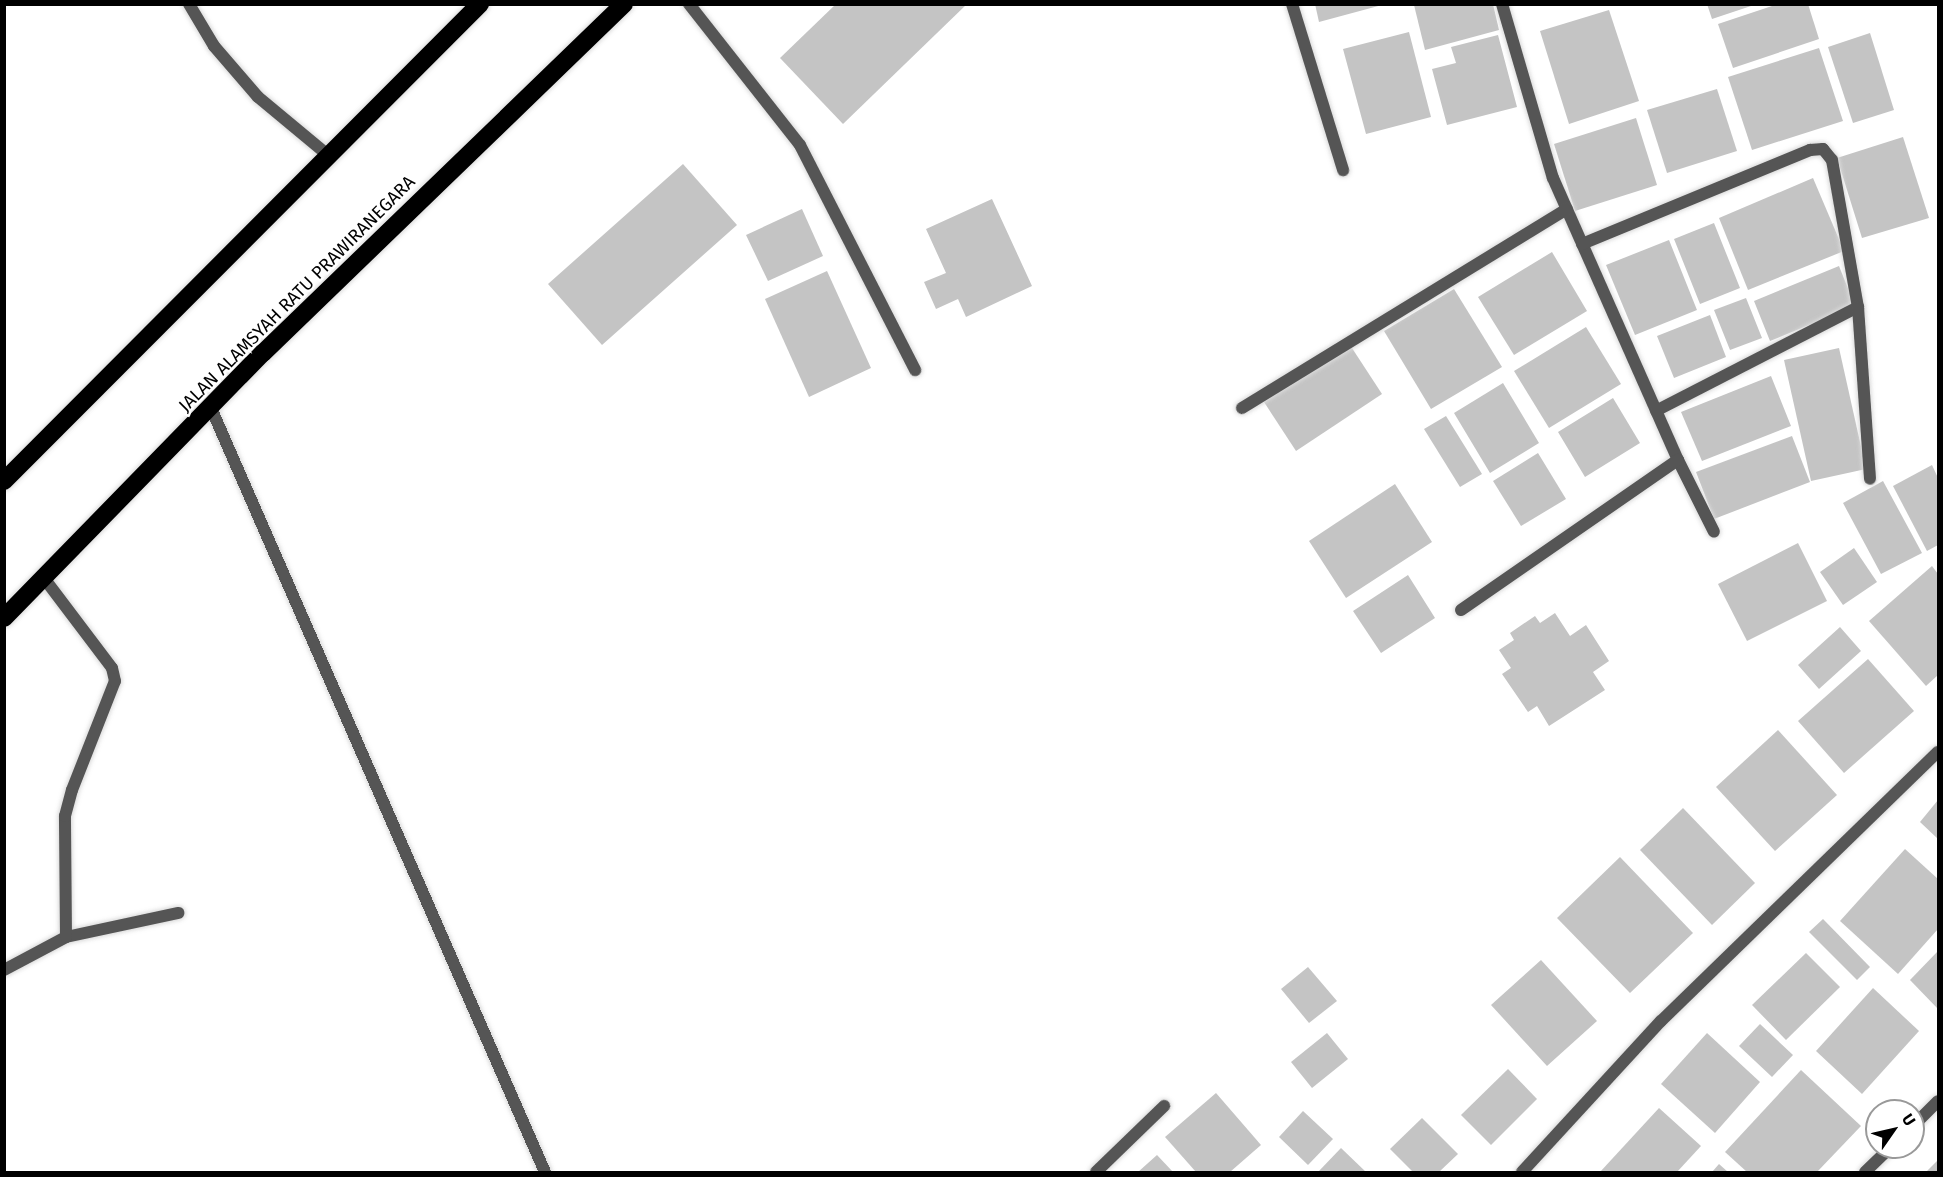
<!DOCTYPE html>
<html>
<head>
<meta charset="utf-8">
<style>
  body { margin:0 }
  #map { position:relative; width:1943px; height:1177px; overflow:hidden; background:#fff; font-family:"Fira Sans",sans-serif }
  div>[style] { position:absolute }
  .building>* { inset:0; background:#c4c4c4 }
  .roads { filter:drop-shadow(0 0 2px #dbdbdb) drop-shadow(0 0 2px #dbdbdb) }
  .lane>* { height:12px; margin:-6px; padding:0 6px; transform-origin:6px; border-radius:6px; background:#555 }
  .street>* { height:12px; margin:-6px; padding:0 6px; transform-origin:6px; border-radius:6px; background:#555 }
  .highway>* { height:18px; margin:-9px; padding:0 9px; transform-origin:9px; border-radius:9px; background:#000 }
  span { translate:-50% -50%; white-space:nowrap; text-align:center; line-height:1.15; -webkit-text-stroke:4.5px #fff; paint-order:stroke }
  .street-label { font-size:18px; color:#000 }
  .frame { position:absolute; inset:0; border:6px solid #000; pointer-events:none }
  .north { position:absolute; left:1865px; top:1099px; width:60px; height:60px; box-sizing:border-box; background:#fff; border:2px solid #999; border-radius:50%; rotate:56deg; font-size:16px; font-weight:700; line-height:24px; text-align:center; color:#000 }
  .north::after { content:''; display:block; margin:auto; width:21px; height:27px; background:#000; clip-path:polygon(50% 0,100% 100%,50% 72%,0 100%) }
</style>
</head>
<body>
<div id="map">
  <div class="building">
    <i style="clip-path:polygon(836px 4px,967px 4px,843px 124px,780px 58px)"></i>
    <i style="clip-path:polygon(1315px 4px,1382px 4px,1382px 5px,1319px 22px)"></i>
    <i style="clip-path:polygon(1493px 4px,1499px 30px,1425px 50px,1414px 5px)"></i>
    <i style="clip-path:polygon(1707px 4px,1754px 4px,1754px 5px,1712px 19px)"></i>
    <i style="clip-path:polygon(1778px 4px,1808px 4px,1819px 39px,1733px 68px,1718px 24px)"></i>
    <i style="clip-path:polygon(1609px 10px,1639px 101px,1569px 124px,1540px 31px)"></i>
    <i style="clip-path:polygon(1409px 32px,1431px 117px,1366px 134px,1343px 49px)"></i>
    <i style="clip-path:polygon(1870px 33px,1894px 110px,1853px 123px,1828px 47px)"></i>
    <i style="clip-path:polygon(1498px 35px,1517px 107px,1447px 125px,1432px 69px,1456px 63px,1451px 47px)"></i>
    <i style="clip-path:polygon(1819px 48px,1843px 121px,1752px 150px,1728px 77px)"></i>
    <i style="clip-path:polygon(1717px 89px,1737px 151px,1667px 173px,1647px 110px)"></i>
    <i style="clip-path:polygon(1636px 118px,1657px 185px,1575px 211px,1554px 144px)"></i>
    <i style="clip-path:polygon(1903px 137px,1929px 218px,1862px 238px,1837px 158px)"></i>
    <i style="clip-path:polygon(683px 164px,737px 225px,602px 345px,548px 284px)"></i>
    <i style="clip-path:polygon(1813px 178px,1844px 251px,1748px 290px,1719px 218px)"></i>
    <i style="clip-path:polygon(992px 199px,1032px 286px,966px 317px,958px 299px,936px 309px,924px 282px,946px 273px,926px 229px)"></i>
    <i style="clip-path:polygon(802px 209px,823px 256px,768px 281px,746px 235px)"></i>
    <i style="clip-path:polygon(1714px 223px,1740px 288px,1700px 304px,1674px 239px)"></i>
    <i style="clip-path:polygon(1669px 240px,1697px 310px,1635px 335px,1606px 265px)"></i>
    <i style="clip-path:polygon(1552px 252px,1587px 311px,1514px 355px,1478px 297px)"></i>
    <i style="clip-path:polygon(1839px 266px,1855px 306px,1770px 341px,1754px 301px)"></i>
    <i style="clip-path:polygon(827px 271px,871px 368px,809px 397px,765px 299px)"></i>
    <i style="clip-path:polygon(1454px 289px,1502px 367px,1431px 409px,1384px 331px)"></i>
    <i style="clip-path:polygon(1746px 298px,1762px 338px,1730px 350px,1714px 310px)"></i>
    <i style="clip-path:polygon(1710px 315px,1726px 357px,1674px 378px,1657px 336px)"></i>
    <i style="clip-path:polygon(1586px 327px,1621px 384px,1549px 428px,1514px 371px)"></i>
    <i style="clip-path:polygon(1350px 345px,1382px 394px,1296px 451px,1264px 402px)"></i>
    <i style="clip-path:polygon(1839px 348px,1866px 469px,1811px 481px,1784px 360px)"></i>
    <i style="clip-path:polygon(1771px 376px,1791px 426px,1702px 461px,1681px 412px)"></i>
    <i style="clip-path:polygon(1503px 383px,1539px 443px,1490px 473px,1454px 413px)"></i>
    <i style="clip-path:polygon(1613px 398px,1640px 443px,1585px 477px,1558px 432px)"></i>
    <i style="clip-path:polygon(1446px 416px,1482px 474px,1460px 487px,1424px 429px)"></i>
    <i style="clip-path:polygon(1792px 436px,1810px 482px,1714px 519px,1696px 472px)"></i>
    <i style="clip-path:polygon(1538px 453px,1566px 499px,1521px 526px,1493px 481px)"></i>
    <i style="clip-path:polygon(1932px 465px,1938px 478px,1938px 545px,1927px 551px,1893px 486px)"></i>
    <i style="clip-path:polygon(1883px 481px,1922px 553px,1881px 574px,1843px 503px)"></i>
    <i style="clip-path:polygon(1395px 484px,1432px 542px,1346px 598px,1309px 541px)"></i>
    <i style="clip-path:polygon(1798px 543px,1827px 601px,1747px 641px,1718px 584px)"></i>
    <i style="clip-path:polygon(1854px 548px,1877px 582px,1843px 605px,1820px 572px)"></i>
    <i style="clip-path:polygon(1932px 566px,1938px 574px,1938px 675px,1926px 686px,1869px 621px)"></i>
    <i style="clip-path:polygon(1408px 575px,1435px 618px,1381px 653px,1353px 611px)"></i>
    <i style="clip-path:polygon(1555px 613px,1570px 636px,1586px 625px,1609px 661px,1593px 672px,1605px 690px,1549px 726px,1537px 706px,1528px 712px,1502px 674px,1511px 668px,1499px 650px,1514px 640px,1510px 633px,1535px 616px,1540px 623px)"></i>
    <i style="clip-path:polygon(1840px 627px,1861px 651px,1819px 689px,1798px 665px)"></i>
    <i style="clip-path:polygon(1868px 659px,1914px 711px,1844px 773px,1798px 721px)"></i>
    <i style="clip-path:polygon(1778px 730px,1837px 795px,1775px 851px,1716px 787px)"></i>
    <i style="clip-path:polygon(1938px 800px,1938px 839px,1920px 822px)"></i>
    <i style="clip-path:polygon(1683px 808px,1755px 883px,1712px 925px,1640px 850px)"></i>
    <i style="clip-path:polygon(1905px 849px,1938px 879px,1938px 929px,1898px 974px,1840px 921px)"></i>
    <i style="clip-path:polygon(1620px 857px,1693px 933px,1630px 993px,1557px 918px)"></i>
    <i style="clip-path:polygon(1823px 919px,1870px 967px,1857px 980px,1809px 932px)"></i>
    <i style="clip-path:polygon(1938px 951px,1938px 1009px,1910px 980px)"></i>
    <i style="clip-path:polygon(1806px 953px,1840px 987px,1786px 1040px,1752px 1005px)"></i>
    <i style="clip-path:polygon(1541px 960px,1597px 1021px,1547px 1066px,1491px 1005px)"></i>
    <i style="clip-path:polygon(1308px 967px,1337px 1001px,1309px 1023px,1281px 989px)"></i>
    <i style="clip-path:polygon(1873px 988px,1919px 1031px,1862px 1094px,1816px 1051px)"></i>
    <i style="clip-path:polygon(1760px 1024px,1793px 1055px,1772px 1077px,1739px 1046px)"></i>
    <i style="clip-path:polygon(1327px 1033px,1348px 1059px,1312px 1088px,1291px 1062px)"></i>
    <i style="clip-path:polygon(1707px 1033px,1760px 1082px,1715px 1133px,1661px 1084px)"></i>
    <i style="clip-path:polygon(1508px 1069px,1537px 1099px,1491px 1145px,1461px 1115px)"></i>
    <i style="clip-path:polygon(1801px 1070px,1861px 1126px,1817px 1172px,1747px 1172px,1725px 1152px)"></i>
    <i style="clip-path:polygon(1216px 1093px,1261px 1145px,1230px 1172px,1196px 1172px,1165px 1137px)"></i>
    <i style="clip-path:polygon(1659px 1108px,1701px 1146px,1677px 1172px,1600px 1172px)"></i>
    <i style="clip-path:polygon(1303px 1111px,1333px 1139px,1308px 1165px,1279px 1137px)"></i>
    <i style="clip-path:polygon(1422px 1118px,1458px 1154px,1439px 1172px,1413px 1172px,1390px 1149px)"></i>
    <i style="clip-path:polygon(1341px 1148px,1366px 1172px,1318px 1172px)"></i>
    <i style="clip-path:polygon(1157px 1155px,1173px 1172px,1138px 1172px)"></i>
    <i style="clip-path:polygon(1938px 1160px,1938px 1172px,1926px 1172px)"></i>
    <i style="clip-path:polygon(1719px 1164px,1728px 1172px,1712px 1172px)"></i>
  </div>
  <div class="roads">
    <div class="lane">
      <i style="left:189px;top:4px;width:49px;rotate:59.2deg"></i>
      <i style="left:214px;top:46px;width:67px;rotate:49.2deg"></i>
      <i style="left:258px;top:97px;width:92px;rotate:39.7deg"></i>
      <i style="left:66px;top:937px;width:115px;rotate:-12.1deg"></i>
      <i style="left:4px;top:970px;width:70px;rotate:-28deg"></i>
      <i style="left:66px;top:937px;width:121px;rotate:-90.5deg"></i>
      <i style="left:65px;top:816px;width:27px;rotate:-75deg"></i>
      <i style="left:72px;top:790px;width:117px;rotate:-68.5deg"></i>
      <i style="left:115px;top:681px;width:13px;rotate:-103deg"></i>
      <i style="left:112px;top:668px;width:113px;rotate:-127.1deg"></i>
    </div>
    <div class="street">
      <i style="left:689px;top:4px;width:179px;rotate:51.8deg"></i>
      <i style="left:800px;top:145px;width:253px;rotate:62.9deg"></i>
      <i style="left:1292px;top:4px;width:174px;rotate:72.9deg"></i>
      <i style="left:1502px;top:4px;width:181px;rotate:73.7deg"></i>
      <i style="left:1553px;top:178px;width:308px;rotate:66.1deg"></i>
      <i style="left:1678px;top:460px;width:80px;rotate:63.4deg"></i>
      <i style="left:1582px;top:244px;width:247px;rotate:-22.4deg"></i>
      <i style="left:1810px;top:150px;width:13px;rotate:-4deg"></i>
      <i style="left:1823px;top:149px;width:14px;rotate:51deg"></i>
      <i style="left:1832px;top:160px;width:149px;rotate:80deg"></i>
      <i style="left:1858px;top:307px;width:227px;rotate:152.8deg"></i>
      <i style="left:1858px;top:307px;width:172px;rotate:86deg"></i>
      <i style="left:211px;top:408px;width:834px;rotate:66.39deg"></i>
      <i style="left:1242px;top:408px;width:381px;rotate:-31.5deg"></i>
      <i style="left:1461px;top:610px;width:264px;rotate:-34.7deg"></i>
      <i style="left:1913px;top:1126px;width:35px;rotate:-45deg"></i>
      <i style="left:1096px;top:1172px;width:95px;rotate:-44.1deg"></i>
      <i style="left:1522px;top:1172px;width:205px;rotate:-47.4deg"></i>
      <i style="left:1661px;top:1021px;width:386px;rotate:-44.2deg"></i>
      <i style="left:1865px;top:1172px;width:36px;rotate:-44deg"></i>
    </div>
    <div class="highway">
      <i style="left:4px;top:481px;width:674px;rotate:-45.06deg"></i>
      <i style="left:4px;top:618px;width:371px;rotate:-45.7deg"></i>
      <i style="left:263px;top:353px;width:502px;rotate:-44.03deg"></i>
    </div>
  </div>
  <div class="street-label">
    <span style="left:297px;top:294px;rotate:-45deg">JALAN ALAMSYAH RATU PRAWIRANEGARA</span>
  </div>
  <div class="frame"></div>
  <div class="north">U</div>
</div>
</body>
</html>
